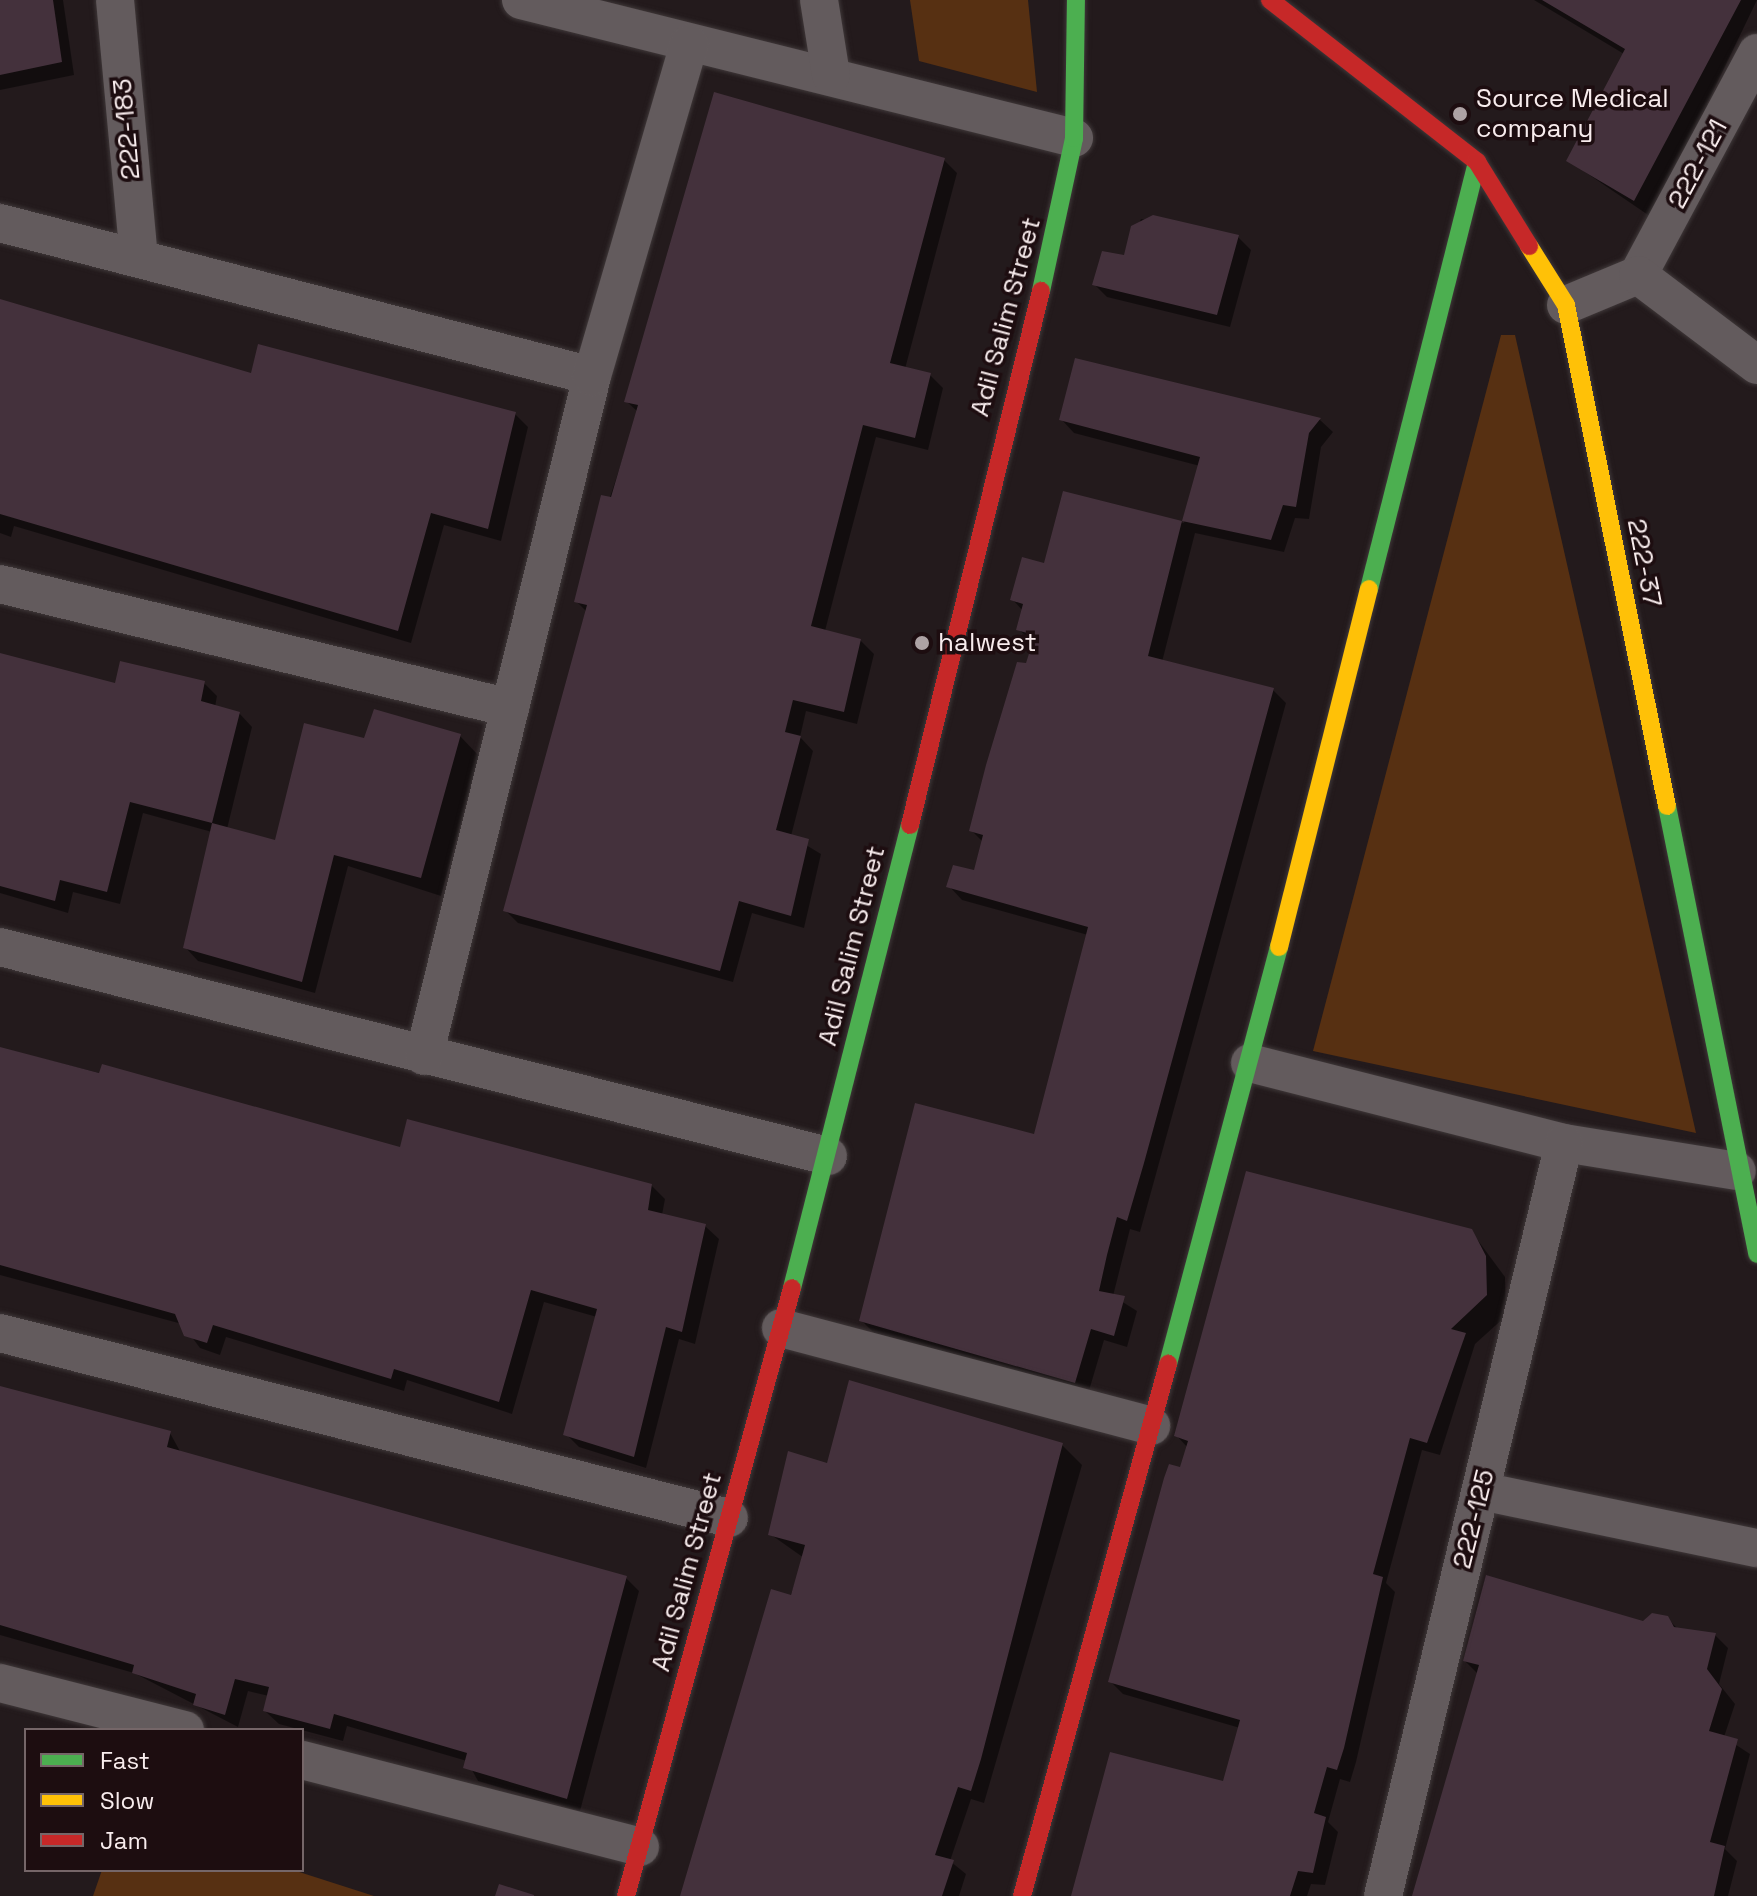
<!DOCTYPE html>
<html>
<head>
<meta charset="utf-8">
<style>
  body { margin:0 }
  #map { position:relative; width:1757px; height:1896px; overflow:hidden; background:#231a1c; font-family:"Space Grotesk",sans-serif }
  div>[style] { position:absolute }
  .green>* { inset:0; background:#573012 }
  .shadow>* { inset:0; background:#0007 }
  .building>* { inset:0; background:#44313c }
  .roads { filter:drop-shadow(0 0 2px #3f3839) drop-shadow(0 0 2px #3f3839) }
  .street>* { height:38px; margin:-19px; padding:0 19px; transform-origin:19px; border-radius:19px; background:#635b5d }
  .fast>* { height:18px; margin:-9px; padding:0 9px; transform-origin:9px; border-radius:9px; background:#4caf50 }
  .slow>* { height:18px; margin:-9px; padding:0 9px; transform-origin:9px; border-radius:9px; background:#ffc107 }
  .jam>* { height:18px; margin:-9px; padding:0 9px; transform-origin:9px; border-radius:9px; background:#c62828 }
  .dots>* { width:22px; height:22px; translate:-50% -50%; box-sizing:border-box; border:4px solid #1d0d10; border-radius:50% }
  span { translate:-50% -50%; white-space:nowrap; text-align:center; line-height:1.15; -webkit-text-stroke:7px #1d0d10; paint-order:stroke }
  .poi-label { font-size:26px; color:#f8eced }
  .left { translate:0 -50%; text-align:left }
  .street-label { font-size:26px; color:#f8eced }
  .legend { position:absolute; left:24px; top:1728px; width:280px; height:144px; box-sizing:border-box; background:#1d0d10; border:2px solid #756668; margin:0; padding:10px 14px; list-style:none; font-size:24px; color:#f8eced }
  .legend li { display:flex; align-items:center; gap:16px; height:40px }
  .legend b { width:40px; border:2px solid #756668 }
</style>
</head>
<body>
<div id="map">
  <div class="green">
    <i style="clip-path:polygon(910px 0,1028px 0,1037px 92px,919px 61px)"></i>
    <i style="clip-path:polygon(1501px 335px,1515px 335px,1696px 1133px,1313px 1051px)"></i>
    <i style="clip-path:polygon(102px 1870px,293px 1870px,374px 1896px,93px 1896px)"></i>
  </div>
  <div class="shadow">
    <i style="clip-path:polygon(0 0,63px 0,74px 75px,0 90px)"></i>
    <i style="clip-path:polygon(1534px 0,1757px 0,1707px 104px,1714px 111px,1654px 219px,1569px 161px,1624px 54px)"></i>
    <i style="clip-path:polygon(944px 160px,957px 173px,905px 369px,930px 375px,943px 388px,928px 450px,876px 437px,841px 569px,825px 631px,860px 640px,874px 654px,857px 724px,806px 711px,800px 737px,813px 751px,791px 836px,821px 854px,804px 928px,752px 913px,733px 982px,518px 923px,505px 910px,587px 612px,576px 601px,638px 412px,626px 401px)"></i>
    <i style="clip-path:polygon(1141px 219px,1238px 237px,1251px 250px,1230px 327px,1107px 297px,1094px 284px,1125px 257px)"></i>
    <i style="clip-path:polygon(0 302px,252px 375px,515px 414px,528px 427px,501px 541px,444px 525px,411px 643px,14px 526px,11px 537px,0 533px)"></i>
    <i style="clip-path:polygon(1076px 360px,1320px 420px,1333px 432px,1321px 447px,1309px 519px,1295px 518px,1284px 552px,1195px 533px,1162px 662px,1273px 690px,1286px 703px,1140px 1232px,1130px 1229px,1113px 1296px,1137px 1311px,1127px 1347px,1104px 1340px,1088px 1394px,874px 1333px,861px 1320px,1035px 1136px,1088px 935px,962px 900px,949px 886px,975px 873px,983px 842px,971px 830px,1034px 643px,1018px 629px,1023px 611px,1013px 600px,1045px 566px,1065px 494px,1184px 523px,1200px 466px,1074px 433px,1061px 419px)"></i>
    <i style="clip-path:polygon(0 655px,116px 686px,204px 683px,217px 696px,215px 707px,239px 713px,252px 727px,227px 829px,276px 842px,363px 740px,460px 736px,479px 756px,441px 896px,348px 866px,315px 993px,198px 961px,185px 947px,212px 832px,143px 813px,120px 904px,73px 892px,68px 913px,0 893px)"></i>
    <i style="clip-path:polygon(0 1048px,401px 1149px,651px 1185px,665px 1199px,662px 1215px,705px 1226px,719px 1239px,695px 1344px,679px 1339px,646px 1468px,579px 1447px,566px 1434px,597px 1317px,544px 1302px,512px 1414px,407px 1380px,404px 1391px,226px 1337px,220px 1355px,200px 1348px,182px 1324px,0 1275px)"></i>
    <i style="clip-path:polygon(1471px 1231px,1505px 1277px,1506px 1316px,1475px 1344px,1440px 1455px,1422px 1450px,1386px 1583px,1395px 1592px,1356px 1762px,1350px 1782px,1340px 1779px,1328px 1822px,1338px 1832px,1325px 1885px,1311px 1884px,1307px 1896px,1072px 1896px,1224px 1784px,1240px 1728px,1123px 1694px,1110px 1681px,1188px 1448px,1176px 1435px)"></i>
    <i style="clip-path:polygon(850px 1383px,1062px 1445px,1082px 1465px,984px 1803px,971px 1799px,950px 1861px,966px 1874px,959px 1896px,683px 1896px,804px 1558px,770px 1534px,829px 1465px)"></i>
    <i style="clip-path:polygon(0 1389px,170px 1433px,181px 1453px,626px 1578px,639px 1591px,580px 1811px,478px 1781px,467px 1761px,347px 1726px,343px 1741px,279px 1724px,265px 1711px,269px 1696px,248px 1691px,238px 1727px,134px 1673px,0 1635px)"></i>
    <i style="clip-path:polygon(1667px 1618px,1679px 1630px,1715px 1635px,1728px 1648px,1719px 1684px,1735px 1704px,1724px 1737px,1750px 1754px,1725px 1849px,1737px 1861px,1728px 1896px,1414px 1896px,1478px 1674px,1465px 1661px)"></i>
  </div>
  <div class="building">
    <i style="clip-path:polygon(0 0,53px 0,62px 62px,0 75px)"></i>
    <i style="clip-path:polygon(1542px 0,1741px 0,1634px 201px,1566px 161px,1625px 49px)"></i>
    <i style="clip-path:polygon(714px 92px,945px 158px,890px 363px,931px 373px,915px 438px,863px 425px,811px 626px,861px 639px,844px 712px,793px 700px,785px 732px,801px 736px,776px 830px,809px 839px,791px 916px,739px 901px,720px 971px,503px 911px,587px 605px,574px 602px,601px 495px,611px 497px,638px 405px,624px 402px)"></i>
    <i style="clip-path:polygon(1153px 215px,1239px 235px,1217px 315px,1092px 285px,1102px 251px,1124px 255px,1131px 226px)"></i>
    <i style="clip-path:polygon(0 299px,251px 373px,258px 344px,516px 412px,488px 529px,431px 513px,398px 631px,0 514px)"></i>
    <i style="clip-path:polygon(1075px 358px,1321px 418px,1309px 433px,1296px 507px,1283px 505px,1271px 540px,1182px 521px,1200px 457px,1059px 420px)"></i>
    <i style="clip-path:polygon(1063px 491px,1182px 521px,1148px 656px,1274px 688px,1144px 1163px,1127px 1221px,1117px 1217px,1107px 1255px,1099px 1291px,1125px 1296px,1114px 1336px,1091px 1329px,1075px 1383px,859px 1321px,915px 1103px,1034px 1134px,1088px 927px,946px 887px,953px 865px,974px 870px,983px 835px,969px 831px,986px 765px,1017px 662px,1026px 663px,1035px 635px,1016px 630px,1023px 604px,1010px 600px,1022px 557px,1044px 563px)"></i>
    <i style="clip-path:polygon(0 653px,115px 683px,120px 661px,205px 681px,201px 701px,240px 712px,212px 823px,130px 802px,107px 892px,60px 880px,55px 901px,0 886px)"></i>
    <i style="clip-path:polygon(374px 709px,461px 734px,421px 878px,334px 855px,302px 982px,183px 948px,212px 823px,275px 840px,304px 723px,364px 738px)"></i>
    <i style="clip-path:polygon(0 1047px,99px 1073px,102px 1064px,400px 1147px,407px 1119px,652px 1184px,648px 1210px,706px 1224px,682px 1332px,666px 1327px,634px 1457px,563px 1435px,597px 1309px,531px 1290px,499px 1402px,394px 1369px,391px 1379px,213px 1325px,207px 1343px,184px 1336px,175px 1314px,0 1265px)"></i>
    <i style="clip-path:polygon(1246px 1171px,1472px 1229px,1486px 1256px,1487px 1295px,1451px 1329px,1466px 1333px,1427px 1443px,1410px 1438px,1373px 1574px,1383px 1577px,1344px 1748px,1337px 1770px,1327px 1767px,1314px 1813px,1326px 1817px,1313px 1873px,1298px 1871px,1290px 1896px,1071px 1896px,1110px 1752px,1223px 1781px,1240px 1720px,1108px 1682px,1164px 1478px,1169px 1464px,1180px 1467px,1188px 1441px,1174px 1436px)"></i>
    <i style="clip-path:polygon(849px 1380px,1063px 1443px,981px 1759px,971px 1791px,958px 1787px,935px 1855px,954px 1860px,942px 1896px,680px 1896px,771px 1589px,791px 1595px,805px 1545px,768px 1535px,788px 1451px,827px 1463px)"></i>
    <i style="clip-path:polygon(0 1386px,171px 1431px,167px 1447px,627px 1576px,567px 1799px,463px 1768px,467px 1753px,334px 1714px,330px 1729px,263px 1711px,269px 1687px,235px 1679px,225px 1715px,193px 1705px,196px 1694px,132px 1673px,134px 1665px,0 1625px)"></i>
    <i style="clip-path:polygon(1486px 1575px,1643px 1621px,1652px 1613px,1668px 1616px,1674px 1627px,1716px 1633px,1707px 1669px,1722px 1689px,1709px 1731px,1738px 1739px,1710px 1842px,1725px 1846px,1714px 1896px,1412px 1896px,1479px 1665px,1463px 1661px)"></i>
    <i style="clip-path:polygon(499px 1884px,534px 1895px,534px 1896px,495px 1896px)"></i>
  </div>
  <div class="roads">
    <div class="street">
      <i style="left:115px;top:0;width:259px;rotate:84.7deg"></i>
      <i style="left:521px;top:0;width:570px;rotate:14.01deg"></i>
      <i style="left:819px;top:0;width:76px;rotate:80.9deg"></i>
      <i style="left:0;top:223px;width:611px;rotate:14.49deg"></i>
      <i style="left:1638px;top:275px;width:252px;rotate:-61.8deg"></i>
      <i style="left:1566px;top:305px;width:78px;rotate:-22.6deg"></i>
      <i style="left:1638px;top:275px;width:149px;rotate:37.1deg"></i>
      <i style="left:0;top:584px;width:525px;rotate:13.67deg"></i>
      <i style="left:0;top:947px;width:854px;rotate:14.17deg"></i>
      <i style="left:424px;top:1056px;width:700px;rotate:-76.12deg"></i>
      <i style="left:592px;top:376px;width:346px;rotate:-73.7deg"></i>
      <i style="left:1250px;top:1063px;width:324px;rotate:14.3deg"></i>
      <i style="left:1564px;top:1143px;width:175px;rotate:9.2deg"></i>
      <i style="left:781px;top:1328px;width:383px;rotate:14.8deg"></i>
      <i style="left:0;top:1333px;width:752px;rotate:14.24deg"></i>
      <i style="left:1481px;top:1491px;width:282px;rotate:11.7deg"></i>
      <i style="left:0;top:1683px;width:191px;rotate:14.3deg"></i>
      <i style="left:302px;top:1760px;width:349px;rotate:14.4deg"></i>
      <i style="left:1383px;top:1896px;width:774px;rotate:-76.48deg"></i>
    </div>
    <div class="fast">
      <i style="left:1041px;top:291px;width:157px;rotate:-77.8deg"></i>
      <i style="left:1074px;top:138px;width:138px;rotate:-89.2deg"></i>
      <i style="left:1369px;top:589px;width:440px;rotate:-75.8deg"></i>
      <i style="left:1667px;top:806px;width:457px;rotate:78.6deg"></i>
      <i style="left:792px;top:1288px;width:478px;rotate:-75.7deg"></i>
      <i style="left:1168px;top:1364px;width:432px;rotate:-75.1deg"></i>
    </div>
    <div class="slow">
      <i style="left:1529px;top:246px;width:70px;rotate:57.9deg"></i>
      <i style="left:1566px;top:305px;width:511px;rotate:78.6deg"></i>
      <i style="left:1279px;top:947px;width:369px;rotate:-75.9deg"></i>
    </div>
    <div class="jam">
      <i style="left:1270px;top:0;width:263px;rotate:38deg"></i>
      <i style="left:1477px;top:162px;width:99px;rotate:58.2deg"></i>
      <i style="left:910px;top:825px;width:550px;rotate:-76.22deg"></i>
      <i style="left:626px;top:1896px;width:630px;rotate:-74.73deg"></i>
      <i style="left:1022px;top:1896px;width:552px;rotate:-74.65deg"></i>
    </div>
  </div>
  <div class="dots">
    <i style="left:1460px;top:114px;background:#ada2a4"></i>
    <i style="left:922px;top:643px;background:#ada2a4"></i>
  </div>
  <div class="poi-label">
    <span class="left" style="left:1476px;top:114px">Source Medical<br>company</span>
    <span class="left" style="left:938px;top:643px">halwest</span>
  </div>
  <div class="street-label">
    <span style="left:127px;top:129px;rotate:-95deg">222-183</span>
    <span style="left:1698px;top:164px;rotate:-62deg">222-121</span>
    <span style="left:1006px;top:317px;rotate:-75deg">Adil Salim Street</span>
    <span style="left:1644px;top:563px;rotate:79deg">222-37</span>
    <span style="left:852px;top:946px;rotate:-76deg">Adil Salim Street</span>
    <span style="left:1474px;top:1519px;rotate:-76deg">222-125</span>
    <span style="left:687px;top:1572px;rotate:-75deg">Adil Salim Street</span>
  </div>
  <ul class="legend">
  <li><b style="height:10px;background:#4caf50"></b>Fast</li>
  <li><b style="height:10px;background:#ffc107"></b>Slow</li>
  <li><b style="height:10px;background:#c62828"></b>Jam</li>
  </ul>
</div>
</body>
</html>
